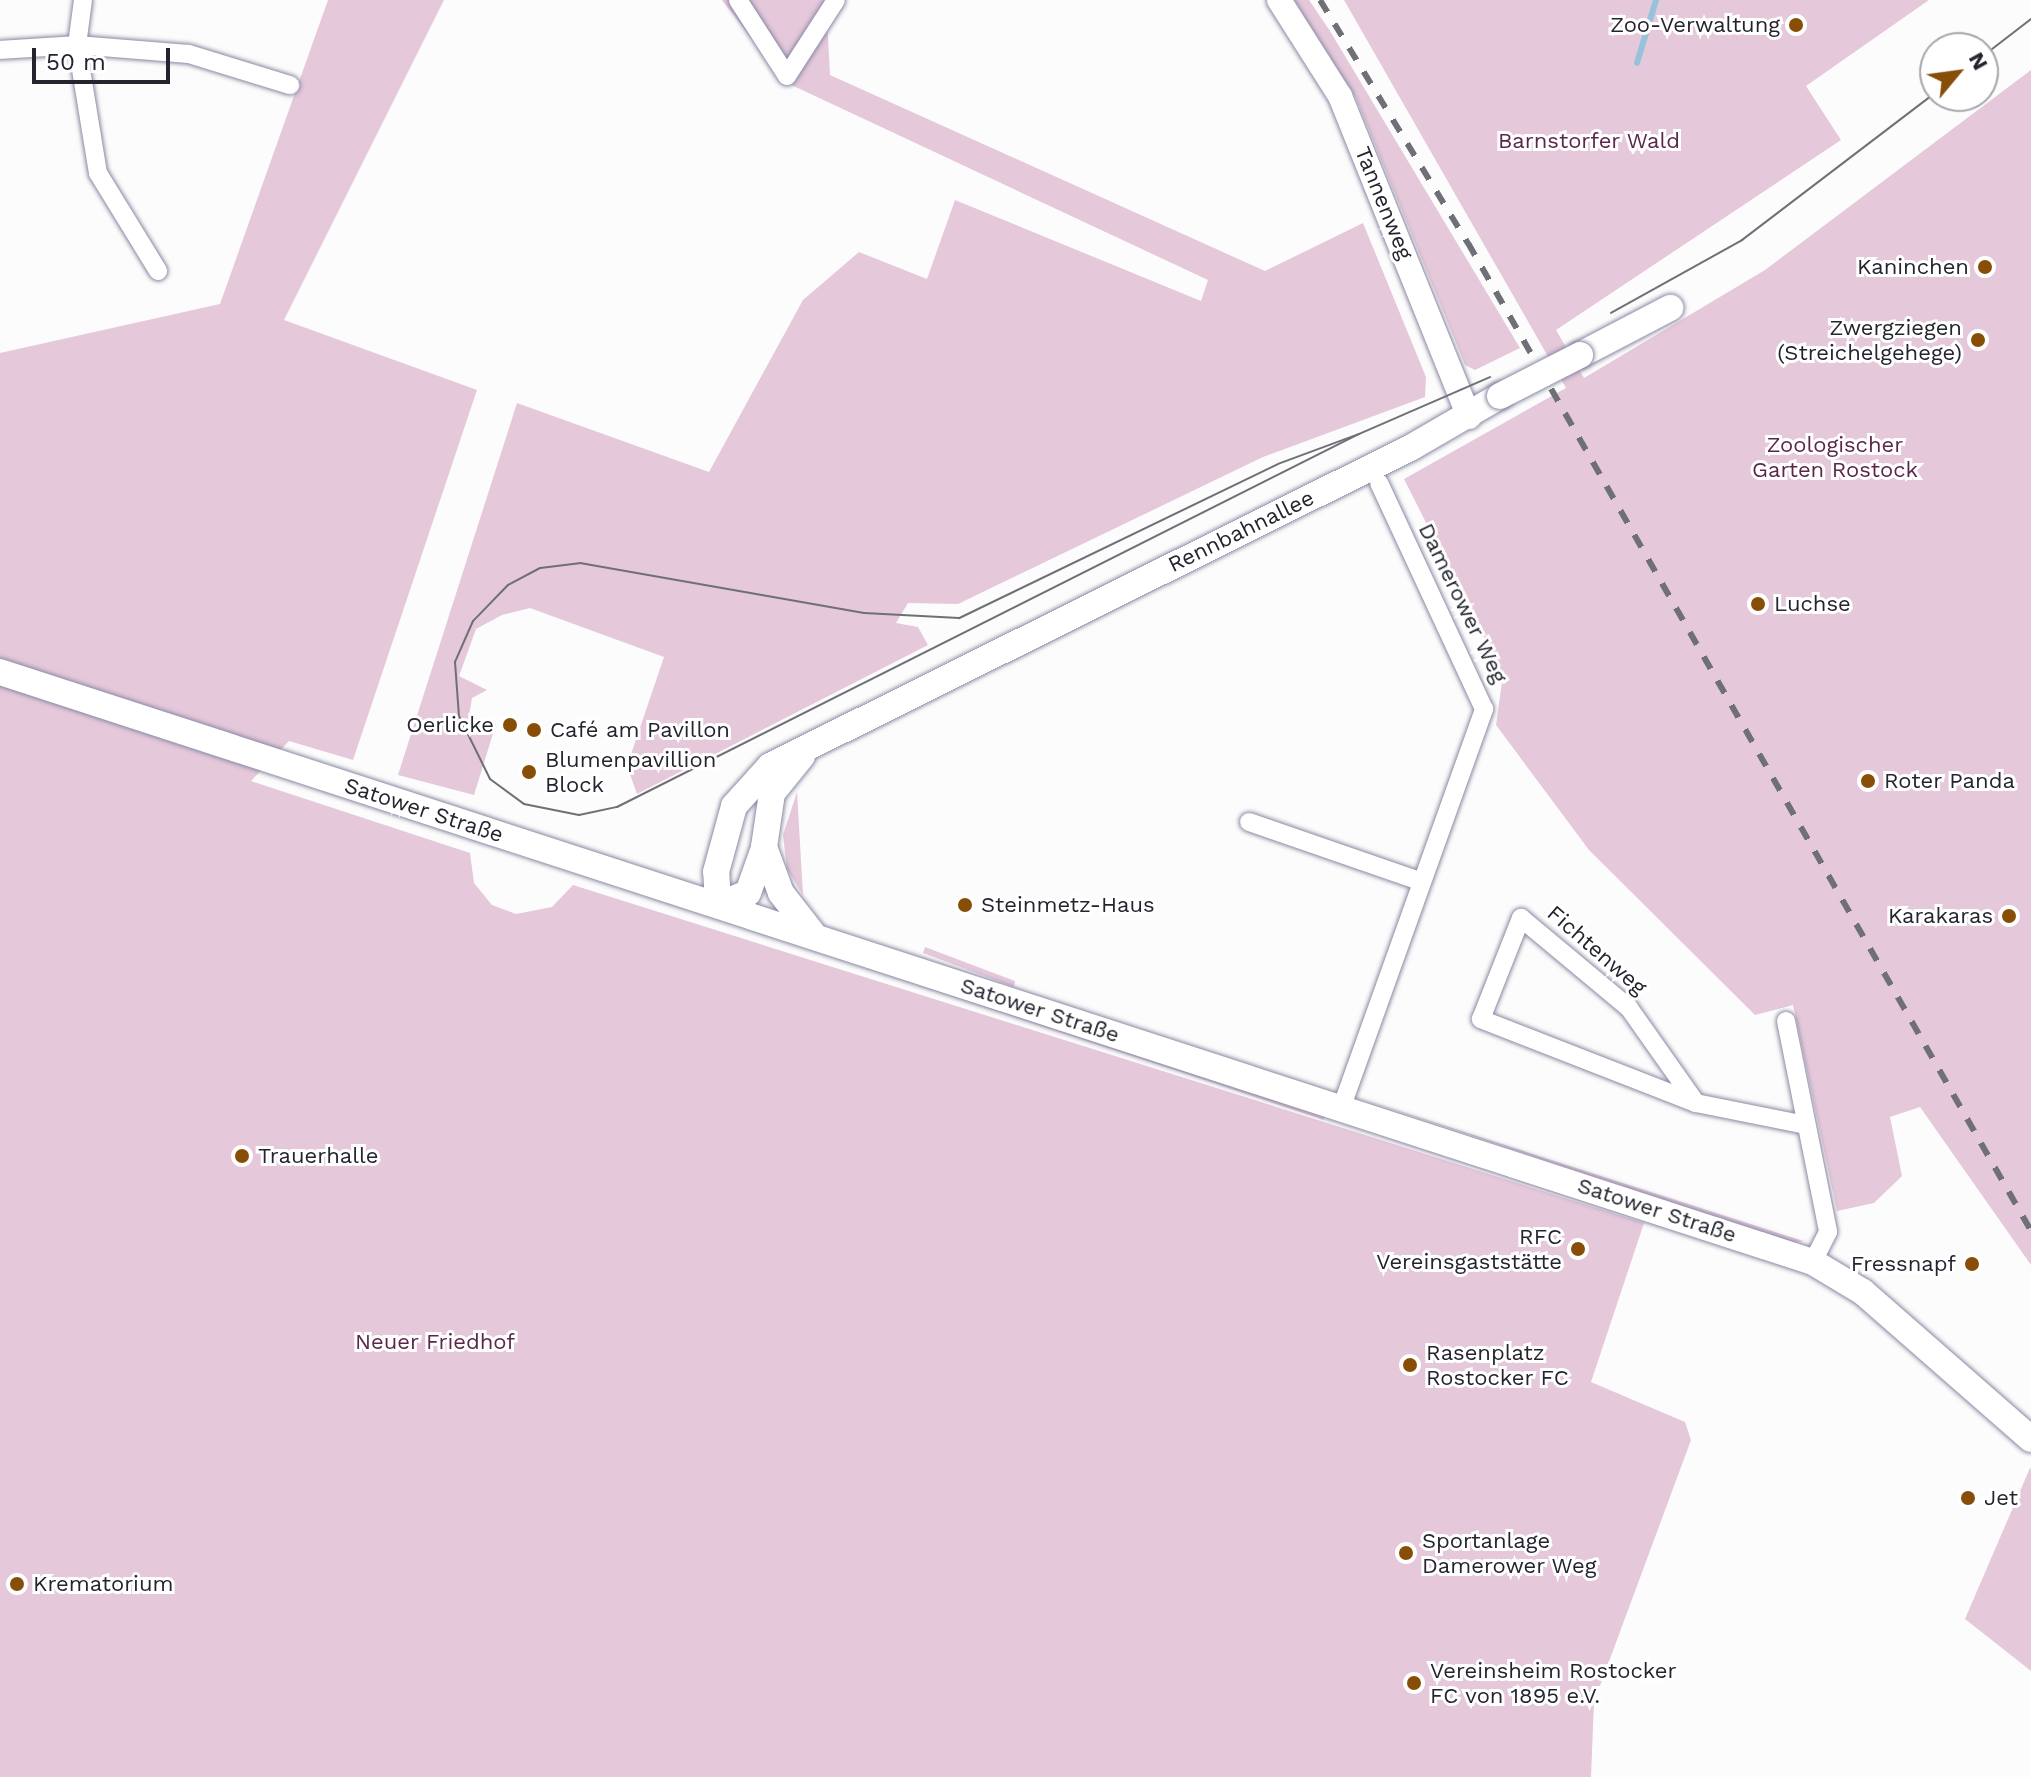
<!DOCTYPE html>
<html>
<head>
<meta charset="utf-8">
<style>
  body { margin:0 }
  #map { position:relative; width:2031px; height:1777px; overflow:hidden; background:#fcfcfc; font-family:"Work Sans",sans-serif }
  div>[style] { position:absolute }
  .green>* { inset:0; background:#e5c8da }
  .stream>* { height:6px; margin:-3px; padding:0 3px; transform-origin:3px; border-radius:3px; background:#96c2db }
  .roads { filter:drop-shadow(0 0 2px #8a89a4) drop-shadow(0 0 2px #8a89a4) }
  .minor>* { height:18px; margin:-9px; padding:0 9px; transform-origin:9px; border-radius:9px; background:#fff }
  .tertiary>* { height:24px; margin:-12px; padding:0 12px; transform-origin:12px; border-radius:12px; background:#fff }
  .secondary>* { height:26px; margin:-13px; padding:0 13px; transform-origin:13px; border-radius:13px; background:#fff }
  .tram>* { height:2px; margin:-1px; padding:0 1px; transform-origin:1px; border-radius:1px; background:#6f6f77 }
  .rail>* { height:6px; margin-top:-3px; transform-origin:0; background:repeating-linear-gradient(90deg,#6f6f77 0 14px,transparent 0 28px) }
  .bridges { filter:drop-shadow(0 0 2px #8a89a4) drop-shadow(0 0 2px #8a89a4) }
  .secondary-bridge>* { height:26px; margin:-13px; padding:0 13px; transform-origin:13px; border-radius:13px; background:#fff }
  .dots>* { width:22px; height:22px; translate:-50% -50%; box-sizing:border-box; border:4px solid #fff; border-radius:50% }
  span { translate:-50% -50%; white-space:nowrap; text-align:center; line-height:1.15; -webkit-text-stroke:6px #fff; paint-order:stroke }
  .poi-label { font-size:22px; color:#24242f }
  .right { translate:-100% -50%; text-align:right }
  .left { translate:0 -50%; text-align:left }
  .park-label { font-size:22px; color:#5a274a }
  .street-label { font-size:22px; color:#24242f }
  .north { position:absolute; left:1919px; top:32px; width:80px; height:80px; box-sizing:border-box; background:#fff; border:2px solid #a7a7ac; border-radius:50%; rotate:61deg; font-size:22px; font-weight:700; line-height:32px; text-align:center; color:#24242f }
  .north::after { content:''; display:block; margin:auto; width:28px; height:36px; background:#884e07; clip-path:polygon(50% 0,100% 100%,50% 72%,0 100%) }
  .scale { position:absolute; left:32px; top:48px; width:138px; height:36px; box-sizing:border-box; border:4px solid #24242f; border-top:0; padding-left:10px; font-size:24px; line-height:28px; white-space:nowrap; color:#24242f; -webkit-text-stroke:6px #fff; paint-order:stroke }
</style>
</head>
<body>
<div id="map">
  <div class="green">
    <i style="clip-path:polygon(328px 0,444px 0,284px 320px,477px 390px,353px 760px,289px 741px,251px 781px,470px 853px,474px 883px,492px 905px,516px 914px,552px 907px,573px 885px,1644px 1223px,1591px 1382px,1685px 1422px,1691px 1440px,1594px 1702px,1591px 1777px,0 1777px,0 353px,220px 304px)"></i>
    <i style="clip-path:polygon(722px 0,836px 0,827px 18px,830px 75px,1265px 271px,1363px 223px,1426px 377px,1425px 397px,1263px 457px,958px 604px,908px 603px,896px 623px,918px 627px,928px 645px,637px 794px,627px 766px,664px 657px,530px 608px,502px 615px,476px 629px,459px 676px,487px 690px,472px 698px,469px 716px,496px 724px,474px 795px,398px 775px,517px 403px,709px 472px,803px 300px,859px 252px,927px 279px,955px 200px,1201px 301px,1208px 280px,785px 82px)"></i>
    <i style="clip-path:polygon(1294px 0,1309px 0,1330px 31px,1520px 348px,1475px 370px,1465px 365px,1356px 98px)"></i>
    <i style="clip-path:polygon(1344px 0,1929px 0,1806px 86px,1841px 140px,1556px 330px,1584px 378px,1765px 270px,2031px 70px,2031px 1265px,1920px 1107px,1890px 1117px,1902px 1176px,1874px 1203px,1837px 1211px,1793px 1005px,1755px 1015px,1589px 850px,1496px 725px,1503px 675px,1404px 479px,1566px 388px)"></i>
    <i style="clip-path:polygon(797px 792px,803px 895px,787px 869px,783px 835px)"></i>
    <i style="clip-path:polygon(925px 947px,1015px 981px,1014px 987px,923px 953px)"></i>
    <i style="clip-path:polygon(827px 955px,1324px 1113px,1324px 1120px,1175px 1070px)"></i>
    <i style="clip-path:polygon(1359px 1098px,1803px 1241px,1793px 1243px)"></i>
    <i style="clip-path:polygon(2030px 1468px,2031px 1469px,2031px 1671px,1965px 1619px)"></i>
  </div>
  <div class="stream">
    <i style="left:1637px;top:63px;width:66px;rotate:-73.2deg"></i>
  </div>
  <div class="roads">
    <div class="minor">
      <i style="left:738px;top:0;width:90px;rotate:57.2deg"></i>
      <i style="left:787px;top:76px;width:90px;rotate:-57.2deg"></i>
      <i style="left:77px;top:45px;width:130px;rotate:80.7deg"></i>
      <i style="left:98px;top:173px;width:115px;rotate:58.5deg"></i>
      <i style="left:77px;top:45px;width:112px;rotate:4.6deg"></i>
      <i style="left:189px;top:54px;width:106px;rotate:17.1deg"></i>
      <i style="left:77px;top:45px;width:45px;rotate:-82.4deg"></i>
      <i style="left:0;top:50px;width:77px;rotate:-3.7deg"></i>
      <i style="left:1249px;top:822px;width:183px;rotate:19.1deg"></i>
      <i style="left:1786px;top:1021px;width:215px;rotate:78.7deg"></i>
      <i style="left:1828px;top:1232px;width:34px;rotate:117deg"></i>
      <i style="left:1696px;top:1103px;width:231px;rotate:-158.7deg"></i>
      <i style="left:1481px;top:1019px;width:109px;rotate:-68.4deg"></i>
      <i style="left:1521px;top:918px;width:141px;rotate:39.8deg"></i>
      <i style="left:1629px;top:1008px;width:116px;rotate:54.8deg"></i>
      <i style="left:1696px;top:1103px;width:112px;rotate:11.3deg"></i>
      <i style="left:1342px;top:1106px;width:422px;rotate:-70.3deg"></i>
      <i style="left:1484px;top:709px;width:249px;rotate:-114.9deg"></i>
    </div>
    <div class="tertiary">
      <i style="left:1279px;top:0;width:114px;rotate:57.6deg"></i>
      <i style="left:1340px;top:96px;width:346px;rotate:68.1deg"></i>
    </div>
    <div class="secondary">
      <i style="left:1580px;top:355px;width:102px;rotate:-27.6deg"></i>
      <i style="left:0;top:672px;width:1907px;rotate:18.03deg"></i>
      <i style="left:1813px;top:1262px;width:58px;rotate:31deg"></i>
      <i style="left:1863px;top:1292px;width:223px;rotate:41.2deg"></i>
      <i style="left:802px;top:756px;width:48px;rotate:129deg"></i>
      <i style="left:772px;top:793px;width:55px;rotate:98.4deg"></i>
      <i style="left:764px;top:847px;width:49px;rotate:69.7deg"></i>
      <i style="left:781px;top:893px;width:52px;rotate:52deg"></i>
      <i style="left:718px;top:905px;width:33px;rotate:-93deg"></i>
      <i style="left:716px;top:872px;width:68px;rotate:-74.7deg"></i>
      <i style="left:734px;top:806px;width:54px;rotate:-48deg"></i>
      <i style="left:770px;top:766px;width:717px;rotate:-26.42deg"></i>
      <i style="left:1412px;top:447px;width:102px;rotate:-30.1deg"></i>
      <i style="left:718px;top:905px;width:32px;rotate:-22deg"></i>
      <i style="left:748px;top:893px;width:48px;rotate:-70.4deg"></i>
    </div>
  </div>
  <div class="tram">
    <i style="left:1983px;top:56px;width:61px;rotate:-37.6deg"></i>
    <i style="left:1611px;top:313px;width:150px;rotate:-29.1deg"></i>
    <i style="left:1742px;top:240px;width:243px;rotate:-37.3deg"></i>
    <i style="left:1359px;top:434px;width:86px;rotate:159.7deg"></i>
    <i style="left:1278px;top:464px;width:354px;rotate:154.2deg"></i>
    <i style="left:959px;top:618px;width:95px;rotate:-177deg"></i>
    <i style="left:864px;top:613px;width:287px;rotate:-170deg"></i>
    <i style="left:581px;top:563px;width:41px;rotate:173deg"></i>
    <i style="left:540px;top:568px;width:36px;rotate:152deg"></i>
    <i style="left:508px;top:585px;width:50px;rotate:134.2deg"></i>
    <i style="left:473px;top:621px;width:45px;rotate:113.7deg"></i>
    <i style="left:455px;top:662px;width:54px;rotate:85.8deg"></i>
    <i style="left:459px;top:716px;width:70px;rotate:63.8deg"></i>
    <i style="left:490px;top:779px;width:42px;rotate:36.3deg"></i>
    <i style="left:524px;top:804px;width:56px;rotate:11.3deg"></i>
    <i style="left:579px;top:815px;width:39px;rotate:-12deg"></i>
    <i style="left:617px;top:807px;width:830px;rotate:-26.69deg"></i>
    <i style="left:1359px;top:434px;width:143px;rotate:-23.5deg"></i>
  </div>
  <div class="rail">
    <i style="left:1320px;top:0;width:285px;rotate:58.7deg"></i>
    <i style="left:1468px;top:243px;width:1137px;rotate:60.32deg"></i>
  </div>
  <div class="bridges">
    <div class="secondary-bridge">
      <i style="left:1500px;top:396px;width:90px;rotate:-27.1deg"></i>
    </div>
  </div>
  <div class="dots">
    <i style="left:1796px;top:25px;background:#884e07"></i>
    <i style="left:1985px;top:267px;background:#884e07"></i>
    <i style="left:1978px;top:340px;background:#884e07"></i>
    <i style="left:1758px;top:604px;background:#884e07"></i>
    <i style="left:510px;top:725px;background:#884e07"></i>
    <i style="left:534px;top:730px;background:#884e07"></i>
    <i style="left:529px;top:772px;background:#884e07"></i>
    <i style="left:1868px;top:781px;background:#884e07"></i>
    <i style="left:965px;top:905px;background:#884e07"></i>
    <i style="left:2009px;top:916px;background:#884e07"></i>
    <i style="left:242px;top:1156px;background:#884e07"></i>
    <i style="left:1578px;top:1249px;background:#884e07"></i>
    <i style="left:1972px;top:1264px;background:#884e07"></i>
    <i style="left:1410px;top:1365px;background:#884e07"></i>
    <i style="left:1968px;top:1498px;background:#884e07"></i>
    <i style="left:1406px;top:1553px;background:#884e07"></i>
    <i style="left:17px;top:1584px;background:#884e07"></i>
    <i style="left:1414px;top:1683px;background:#884e07"></i>
  </div>
  <div class="poi-label">
    <span class="right" style="left:1780px;top:25px">Zoo-Verwaltung</span>
    <span class="right" style="left:1969px;top:267px">Kaninchen</span>
    <span class="right" style="left:1962px;top:340px">Zwergziegen<br>(Streichelgehege)</span>
    <span class="left" style="left:1774px;top:604px">Luchse</span>
    <span class="right" style="left:494px;top:725px">Oerlicke</span>
    <span class="left" style="left:550px;top:730px">Café am Pavillon</span>
    <span class="left" style="left:545px;top:772px">Blumenpavillion<br>Block</span>
    <span class="left" style="left:1884px;top:781px">Roter Panda</span>
    <span class="left" style="left:981px;top:905px">Steinmetz-Haus</span>
    <span class="right" style="left:1993px;top:916px">Karakaras</span>
    <span class="left" style="left:258px;top:1156px">Trauerhalle</span>
    <span class="right" style="left:1562px;top:1249px">RFC<br>Vereinsgaststätte</span>
    <span class="right" style="left:1956px;top:1264px">Fressnapf</span>
    <span class="left" style="left:1426px;top:1365px">Rasenplatz<br>Rostocker FC</span>
    <span class="left" style="left:1984px;top:1498px">Jet</span>
    <span class="left" style="left:1422px;top:1553px">Sportanlage<br>Damerower Weg</span>
    <span class="left" style="left:33px;top:1584px">Krematorium</span>
    <span class="left" style="left:1430px;top:1683px">Vereinsheim Rostocker<br>FC von 1895 e.V.</span>
  </div>
  <div class="park-label">
    <span style="left:1589px;top:141px">Barnstorfer Wald</span>
    <span style="left:1835px;top:457px">Zoologischer<br>Garten Rostock</span>
    <span style="left:435px;top:1342px">Neuer Friedhof</span>
  </div>
  <div class="street-label">
    <span style="left:1384px;top:203px;rotate:68deg">Tannenweg</span>
    <span style="left:1241px;top:531px;rotate:-26deg">Rennbahnallee</span>
    <span style="left:1463px;top:603px;rotate:64deg">Damerower Weg</span>
    <span style="left:424px;top:810px;rotate:18deg">Satower Straße</span>
    <span style="left:1597px;top:950px;rotate:41deg">Fichtenweg</span>
    <span style="left:1040px;top:1010px;rotate:18deg">Satower Straße</span>
    <span style="left:1657px;top:1210px;rotate:18deg">Satower Straße</span>
  </div>
  <div class="north">N</div>
  <div class="scale">50 m</div>
</div>
</body>
</html>
